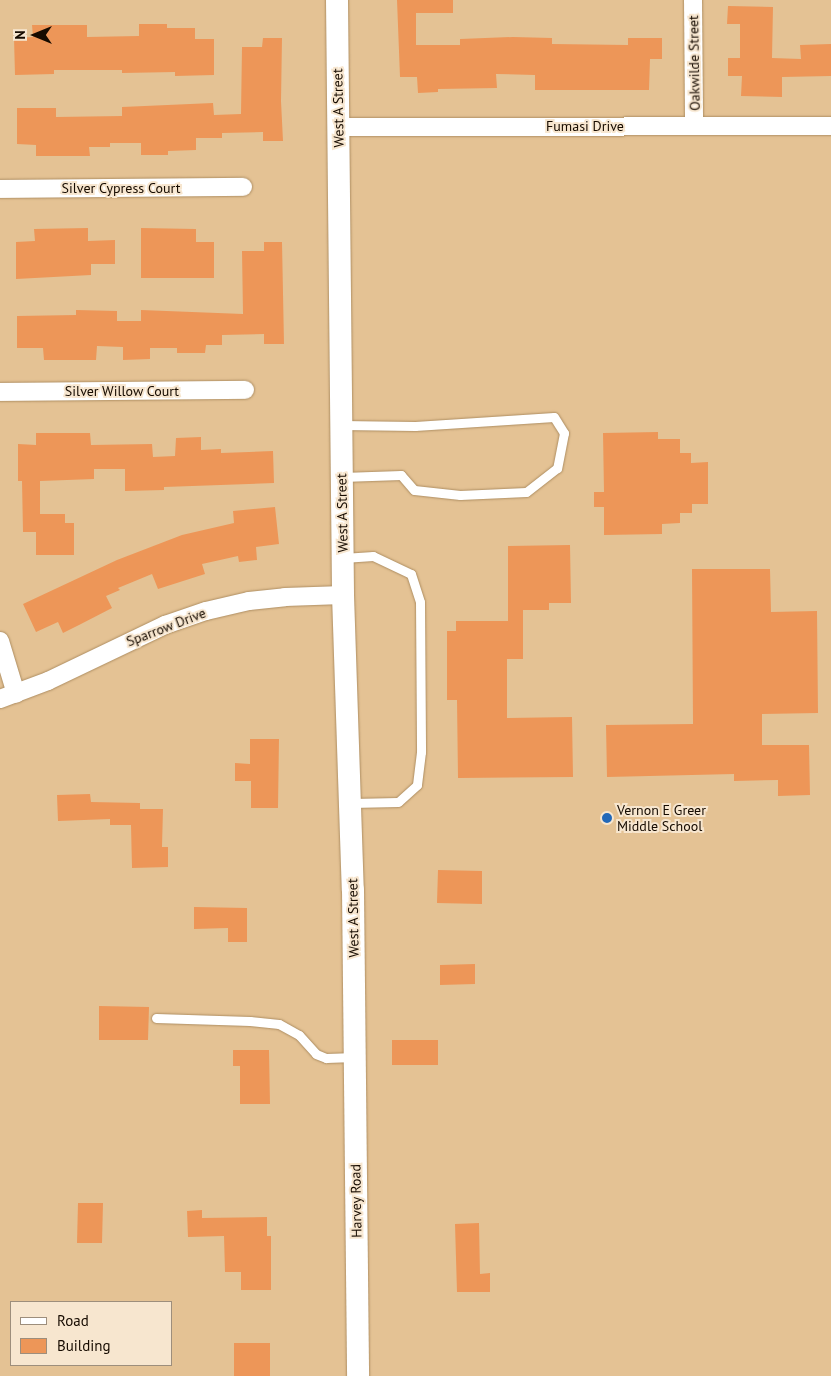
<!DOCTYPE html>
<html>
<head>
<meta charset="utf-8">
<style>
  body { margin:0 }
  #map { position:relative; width:831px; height:1376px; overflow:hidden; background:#e4c294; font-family:"PT Sans",sans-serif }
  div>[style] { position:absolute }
  .building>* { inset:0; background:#ed9658 }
  .roads { filter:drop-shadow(0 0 1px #ae8e62) drop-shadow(0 0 1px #ae8e62) }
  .service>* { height:9px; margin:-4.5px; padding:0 4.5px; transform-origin:4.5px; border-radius:4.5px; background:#fff }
  .minor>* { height:18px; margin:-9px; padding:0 9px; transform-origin:9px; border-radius:9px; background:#fff }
  .tertiary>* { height:22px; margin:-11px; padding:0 11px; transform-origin:11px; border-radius:11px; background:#fff }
  .dots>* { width:14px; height:14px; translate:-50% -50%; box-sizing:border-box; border:2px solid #f7e6cf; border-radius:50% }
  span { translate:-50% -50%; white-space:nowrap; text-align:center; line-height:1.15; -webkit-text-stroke:4px #f7e6cf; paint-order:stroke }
  .street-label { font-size:14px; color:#160b00 }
  .poi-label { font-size:14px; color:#160b00 }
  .left { translate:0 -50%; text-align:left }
  .legend { position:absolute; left:10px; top:1301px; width:162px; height:65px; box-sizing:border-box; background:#f7e6cf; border:1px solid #9d8e7c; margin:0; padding:6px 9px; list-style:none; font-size:15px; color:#160b00 }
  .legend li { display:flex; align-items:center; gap:10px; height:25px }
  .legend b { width:25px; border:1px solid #9d8e7c }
  .north { position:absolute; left:10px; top:10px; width:50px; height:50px; -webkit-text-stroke:4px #f7e6cf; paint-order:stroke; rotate:270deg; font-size:14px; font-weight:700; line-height:20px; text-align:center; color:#160b00 }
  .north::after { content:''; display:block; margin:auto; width:18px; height:22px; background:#160b00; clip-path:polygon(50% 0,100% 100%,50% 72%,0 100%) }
</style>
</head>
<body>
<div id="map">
  <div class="building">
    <i style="clip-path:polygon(397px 0,453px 0,453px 13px,416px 13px,416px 45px,460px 45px,460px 39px,513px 37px,552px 38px,552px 44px,628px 45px,628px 38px,662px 38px,662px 59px,650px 59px,649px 90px,535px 90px,535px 75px,496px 74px,497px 88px,438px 89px,438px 92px,418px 93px,417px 77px,400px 77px)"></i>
    <i style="clip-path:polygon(728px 6px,773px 7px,772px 58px,801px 59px,800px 45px,831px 44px,831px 76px,782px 77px,782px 97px,741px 96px,742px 76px,728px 76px,728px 58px,740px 58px,740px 24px,727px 24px)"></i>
    <i style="clip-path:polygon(139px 24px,167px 24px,167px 28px,195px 28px,195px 39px,214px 39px,214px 75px,175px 76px,175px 72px,122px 73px,122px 70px,54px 70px,54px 74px,15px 75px,14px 38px,33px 37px,32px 25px,87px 25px,87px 37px,139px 36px)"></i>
    <i style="clip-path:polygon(263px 38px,282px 38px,281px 101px,283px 141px,263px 141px,263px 132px,222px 133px,222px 138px,196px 138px,196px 150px,168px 151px,168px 155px,141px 155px,141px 143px,110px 143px,110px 147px,89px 147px,90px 156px,36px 156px,36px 145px,17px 144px,17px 108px,56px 108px,56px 117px,122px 116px,122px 107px,213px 103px,214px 115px,241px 114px,242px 47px,262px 47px)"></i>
    <i style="clip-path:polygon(88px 228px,88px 241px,115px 240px,115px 264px,91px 264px,91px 275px,16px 279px,16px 242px,35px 241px,34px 229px)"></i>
    <i style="clip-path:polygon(141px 228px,196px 229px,196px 242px,214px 242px,214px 278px,141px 278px)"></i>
    <i style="clip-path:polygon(264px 242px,282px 242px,284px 344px,264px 344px,264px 334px,222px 335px,222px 345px,206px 345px,205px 353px,177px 353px,177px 348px,150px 348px,150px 359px,123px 360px,123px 347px,97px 346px,96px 360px,44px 360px,43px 348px,17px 348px,17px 316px,76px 315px,76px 310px,117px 311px,117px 321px,141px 321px,141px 310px,243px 314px,242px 251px,264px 251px)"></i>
    <i style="clip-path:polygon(658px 432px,658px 439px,680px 439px,680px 453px,691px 453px,691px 463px,708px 462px,708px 504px,692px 504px,692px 513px,680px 513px,680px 523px,662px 524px,662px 534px,604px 535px,604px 507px,594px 507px,594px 492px,604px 492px,603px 433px)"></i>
    <i style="clip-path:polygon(36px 433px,90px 433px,91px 445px,152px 444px,153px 457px,175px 456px,176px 438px,201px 437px,201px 450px,221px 449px,221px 453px,273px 451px,274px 483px,164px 487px,164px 490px,125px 491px,125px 469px,94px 469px,94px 479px,40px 481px,40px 514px,65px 514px,65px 523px,74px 523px,74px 555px,36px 555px,36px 532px,23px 532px,22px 481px,18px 481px,18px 444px,36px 445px)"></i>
    <i style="clip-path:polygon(275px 507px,279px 544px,256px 547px,257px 560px,239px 562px,238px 556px,202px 564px,205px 574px,158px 589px,152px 574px,118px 588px,120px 590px,106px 596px,112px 608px,79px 625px,63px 633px,58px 622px,36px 632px,23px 604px,117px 560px,182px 535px,234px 523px,233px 511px)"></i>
    <i style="clip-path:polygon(570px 545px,571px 603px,549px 603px,549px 610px,523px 610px,523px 659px,507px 659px,507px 718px,572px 717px,573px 777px,458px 778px,457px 700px,447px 700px,447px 631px,456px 631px,456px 621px,508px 621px,508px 546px)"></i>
    <i style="clip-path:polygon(692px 569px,770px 569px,771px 612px,817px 611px,818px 713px,762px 714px,762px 745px,809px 745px,810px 795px,778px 796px,778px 780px,734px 781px,734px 774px,607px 777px,606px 725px,693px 724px)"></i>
    <i style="clip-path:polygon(250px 739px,279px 739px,278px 808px,251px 808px,251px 781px,235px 781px,235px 763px,250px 764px)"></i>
    <i style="clip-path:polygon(90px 794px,91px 802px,140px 803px,140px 809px,163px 809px,162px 847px,168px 847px,168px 867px,132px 868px,131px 825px,110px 825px,110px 819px,58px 821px,57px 795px)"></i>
    <i style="clip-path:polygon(438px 870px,482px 871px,482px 904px,437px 903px)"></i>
    <i style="clip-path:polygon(194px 907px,247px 908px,247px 942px,228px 942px,228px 928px,194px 929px)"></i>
    <i style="clip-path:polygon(475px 964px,475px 984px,440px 985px,440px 965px)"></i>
    <i style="clip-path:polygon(99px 1006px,149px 1007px,148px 1040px,99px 1040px)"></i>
    <i style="clip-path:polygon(392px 1040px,438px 1040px,438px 1065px,392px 1065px)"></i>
    <i style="clip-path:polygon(233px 1050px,269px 1050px,270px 1104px,240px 1104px,240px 1066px,233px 1066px)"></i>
    <i style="clip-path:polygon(78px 1203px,103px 1203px,102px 1243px,77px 1243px)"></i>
    <i style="clip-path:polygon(202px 1210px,202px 1218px,267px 1217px,267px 1236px,271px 1236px,271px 1290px,241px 1290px,241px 1272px,225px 1272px,224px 1236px,188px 1237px,187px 1211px)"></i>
    <i style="clip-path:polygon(479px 1223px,480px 1274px,490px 1273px,490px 1292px,457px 1292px,455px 1224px)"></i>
    <i style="clip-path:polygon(234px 1343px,270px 1343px,270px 1376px,234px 1376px)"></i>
  </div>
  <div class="roads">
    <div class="service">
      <i style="left:341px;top:425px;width:74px;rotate:0.8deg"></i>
      <i style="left:415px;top:426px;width:139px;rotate:-3.7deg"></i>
      <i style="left:554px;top:417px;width:19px;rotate:58deg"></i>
      <i style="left:564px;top:433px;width:36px;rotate:101deg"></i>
      <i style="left:557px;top:468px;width:39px;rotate:142deg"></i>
      <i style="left:526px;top:492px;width:66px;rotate:177.4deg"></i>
      <i style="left:460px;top:495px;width:46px;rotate:-173.8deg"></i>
      <i style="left:414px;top:490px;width:20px;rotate:-131deg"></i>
      <i style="left:401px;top:475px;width:59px;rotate:178.1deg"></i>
      <i style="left:343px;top:558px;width:30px;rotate:-4deg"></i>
      <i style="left:373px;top:556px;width:42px;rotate:25.3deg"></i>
      <i style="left:411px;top:574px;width:29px;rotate:72deg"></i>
      <i style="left:420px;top:602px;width:150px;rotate:89.6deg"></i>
      <i style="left:421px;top:752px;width:33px;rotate:97deg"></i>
      <i style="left:417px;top:785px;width:25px;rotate:138deg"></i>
      <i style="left:398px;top:802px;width:47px;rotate:178.8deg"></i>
      <i style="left:156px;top:1018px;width:94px;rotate:1.8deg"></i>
      <i style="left:250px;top:1021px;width:29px;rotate:6deg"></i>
      <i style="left:279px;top:1024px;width:23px;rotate:29deg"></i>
      <i style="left:299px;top:1035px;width:25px;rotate:48deg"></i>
      <i style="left:316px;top:1054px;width:11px;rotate:22deg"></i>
      <i style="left:326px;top:1058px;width:29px;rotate:-2deg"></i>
    </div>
    <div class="minor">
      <i style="left:693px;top:0;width:126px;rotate:89.5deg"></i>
      <i style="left:338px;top:127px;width:493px;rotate:-0.1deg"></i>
      <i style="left:0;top:189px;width:243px;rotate:-0.5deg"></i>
      <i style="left:0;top:392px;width:245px;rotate:-0.5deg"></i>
      <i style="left:0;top:641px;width:55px;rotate:73.2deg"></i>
      <i style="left:0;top:699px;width:51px;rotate:-20.6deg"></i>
      <i style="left:48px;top:681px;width:130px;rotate:-25.6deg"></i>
      <i style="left:165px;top:625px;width:43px;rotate:-18.9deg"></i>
      <i style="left:206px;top:611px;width:44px;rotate:-13.1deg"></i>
      <i style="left:249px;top:601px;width:36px;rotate:-6deg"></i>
      <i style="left:285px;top:597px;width:58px;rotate:-2deg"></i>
    </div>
    <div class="tertiary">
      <i style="left:337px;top:0;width:595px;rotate:89.42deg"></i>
      <i style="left:343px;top:595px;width:295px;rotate:88.1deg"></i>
      <i style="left:353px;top:890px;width:486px;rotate:89.4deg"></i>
    </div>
  </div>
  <div class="dots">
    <i style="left:607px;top:818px;background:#2268b8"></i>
  </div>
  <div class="street-label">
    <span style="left:694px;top:63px;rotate:-91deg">Oakwilde Street</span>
    <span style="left:338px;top:108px;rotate:-91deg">West A Street</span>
    <span style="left:585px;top:126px">Fumasi Drive</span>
    <span style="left:121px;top:188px">Silver Cypress Court</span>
    <span style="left:122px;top:391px">Silver Willow Court</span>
    <span style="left:342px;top:513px;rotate:-91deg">West A Street</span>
    <span style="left:166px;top:627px;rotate:-21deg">Sparrow Drive</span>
    <span style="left:353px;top:918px;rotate:-91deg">West A Street</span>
    <span style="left:356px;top:1201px;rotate:-91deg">Harvey Road</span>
  </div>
  <div class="poi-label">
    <span class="left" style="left:617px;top:818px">Vernon E Greer<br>Middle School</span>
  </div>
  <ul class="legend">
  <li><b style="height:6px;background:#fff"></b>Road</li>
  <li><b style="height:14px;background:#ed9658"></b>Building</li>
  </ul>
  <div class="north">N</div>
</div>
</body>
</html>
